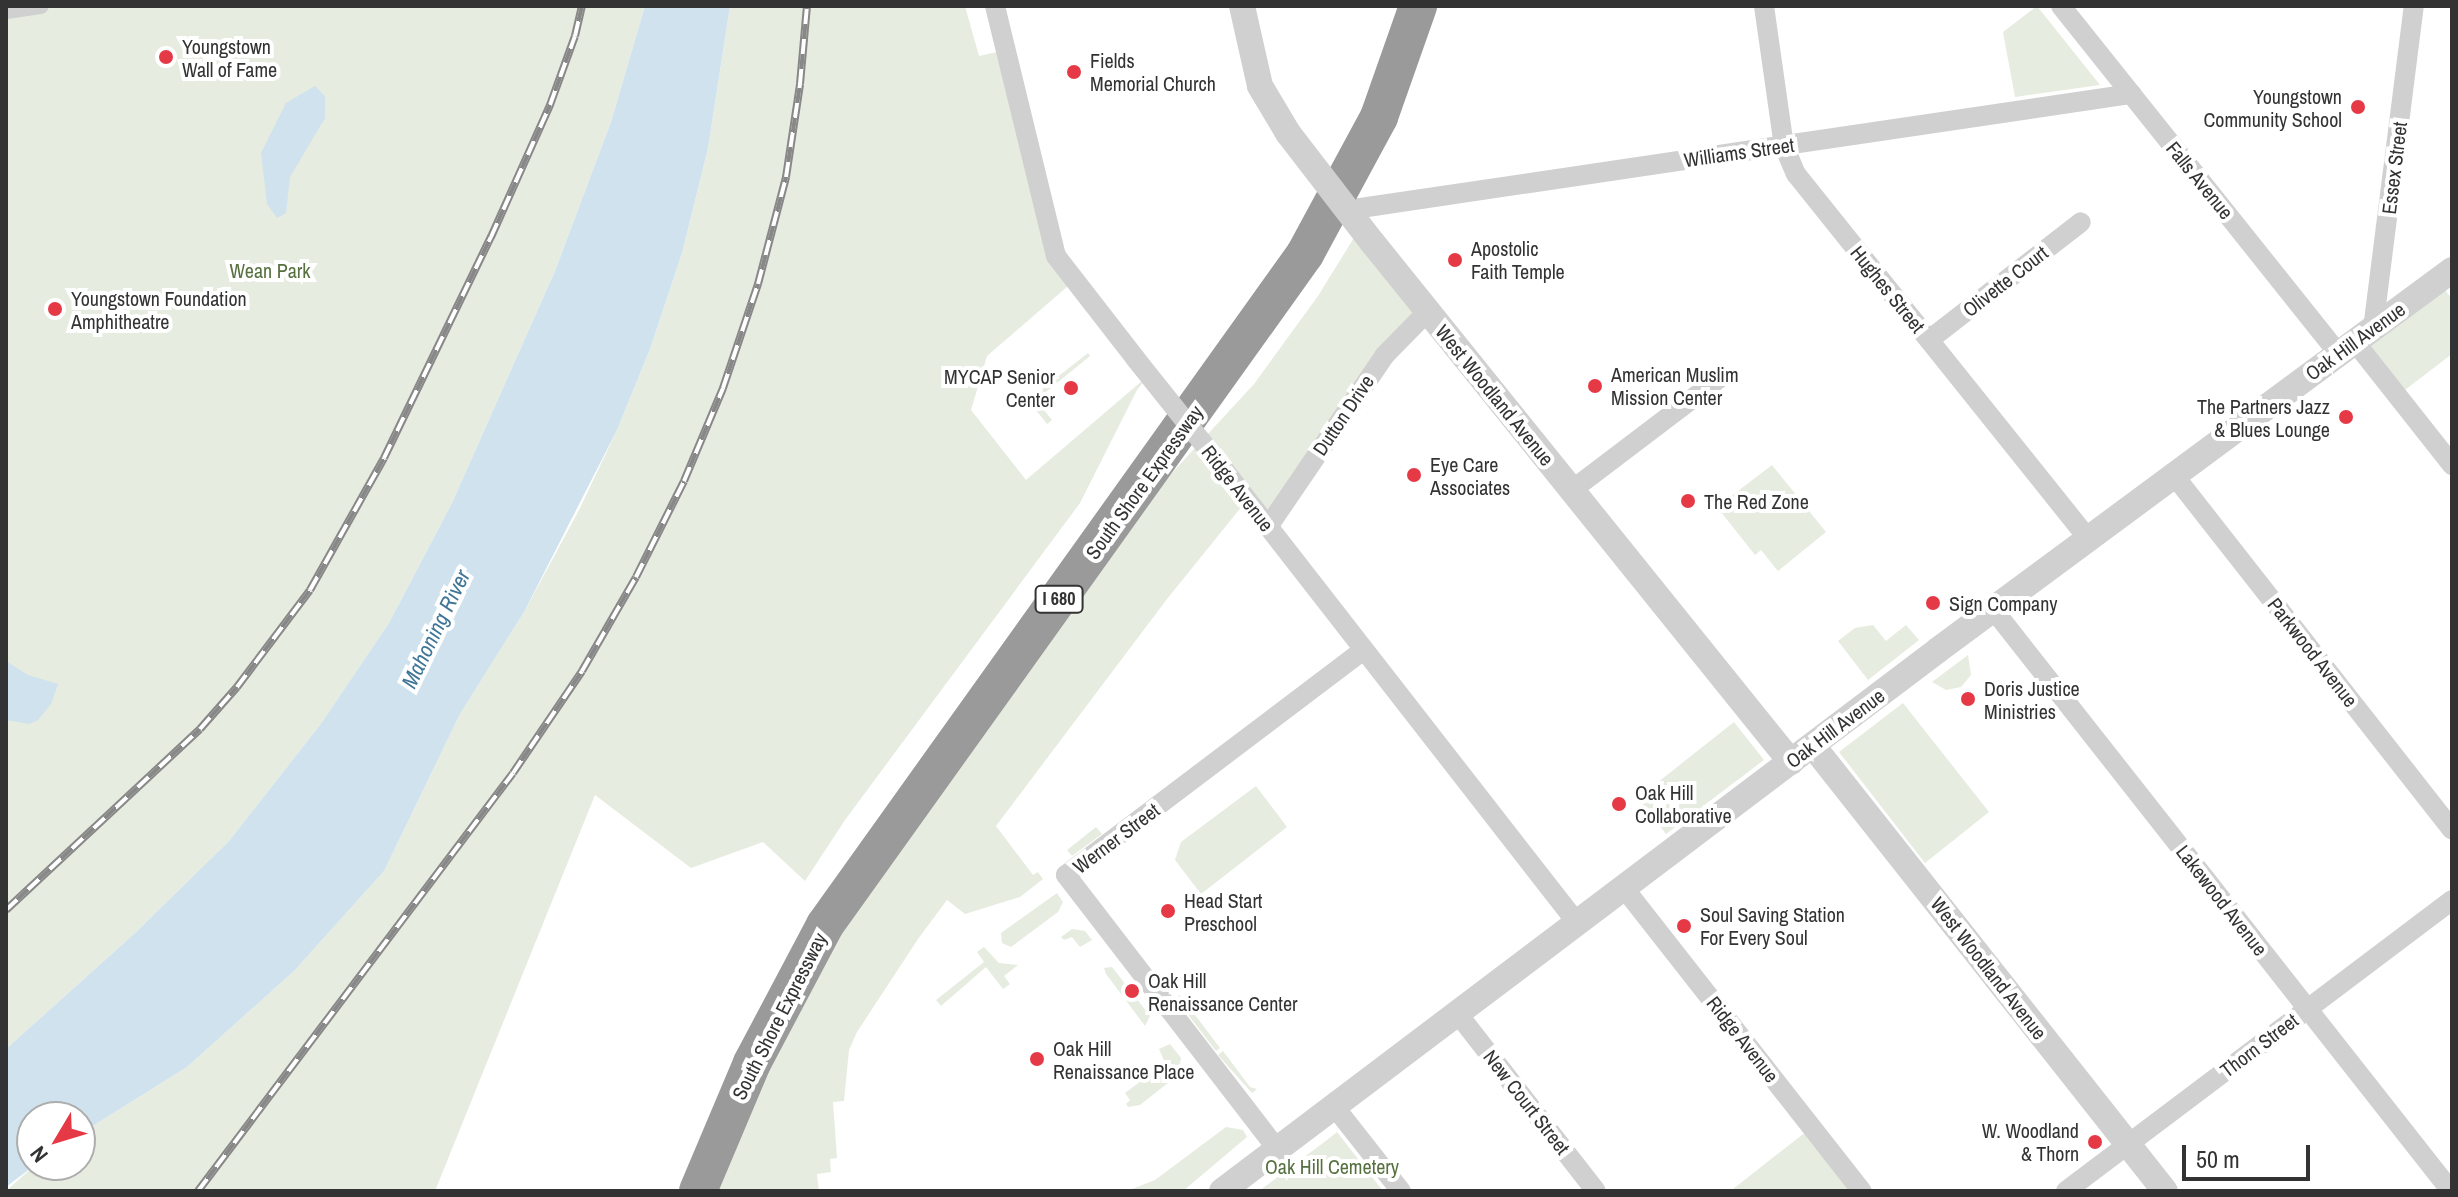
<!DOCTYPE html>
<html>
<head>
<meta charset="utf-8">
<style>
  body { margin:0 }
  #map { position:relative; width:2458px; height:1197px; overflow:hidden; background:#fff; font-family:"Archivo Narrow",sans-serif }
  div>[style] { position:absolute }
  .green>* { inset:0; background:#e6ecdf }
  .water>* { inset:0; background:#cfe2ee }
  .pedestrian>* { height:16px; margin:-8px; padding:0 8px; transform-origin:8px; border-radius:8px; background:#d0d0d0 }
  .minor>* { height:20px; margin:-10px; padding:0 10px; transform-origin:10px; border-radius:10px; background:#d0d0d0 }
  .tertiary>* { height:26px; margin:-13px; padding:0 13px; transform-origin:13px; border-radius:13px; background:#d0d0d0 }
  .motorway>* { height:38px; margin:-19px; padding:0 19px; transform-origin:19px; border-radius:19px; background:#9a9a9a }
  .rail>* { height:8px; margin-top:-4px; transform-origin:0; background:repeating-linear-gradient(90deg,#fff 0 15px,#888 0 30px); box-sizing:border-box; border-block:2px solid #888 }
  .minor-bridge>* { height:20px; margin:-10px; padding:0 10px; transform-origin:10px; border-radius:10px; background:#d0d0d0 }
  .tertiary-bridge>* { height:26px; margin:-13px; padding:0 13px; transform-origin:13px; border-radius:13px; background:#d0d0d0 }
  .dots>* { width:22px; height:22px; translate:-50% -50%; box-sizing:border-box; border:4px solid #fff; border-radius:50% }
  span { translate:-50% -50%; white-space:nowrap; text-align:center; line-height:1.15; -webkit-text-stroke:8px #fff; paint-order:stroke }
  .shield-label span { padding:2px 6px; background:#fff; border:2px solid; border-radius:6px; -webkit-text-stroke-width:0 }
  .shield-label { font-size:18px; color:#333; font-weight:700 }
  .poi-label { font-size:20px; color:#333 }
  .left { translate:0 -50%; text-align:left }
  .right { translate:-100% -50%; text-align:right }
  .street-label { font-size:20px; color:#333 }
  .park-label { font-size:20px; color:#56703f }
  .water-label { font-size:22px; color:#3f7597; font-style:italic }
  .frame { position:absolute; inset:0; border:8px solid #333; pointer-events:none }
  .north { position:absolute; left:16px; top:1101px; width:80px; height:80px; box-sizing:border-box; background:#fff; border:2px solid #adadad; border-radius:50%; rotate:232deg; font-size:22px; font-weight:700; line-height:32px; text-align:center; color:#333 }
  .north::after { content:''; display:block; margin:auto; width:28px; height:36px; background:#e63946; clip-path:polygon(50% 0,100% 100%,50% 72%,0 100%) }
  .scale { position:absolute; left:2182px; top:1145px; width:128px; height:36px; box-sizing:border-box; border:4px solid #333; border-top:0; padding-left:10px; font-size:24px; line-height:28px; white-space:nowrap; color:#333; -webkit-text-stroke:6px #fff; paint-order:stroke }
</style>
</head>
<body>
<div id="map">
  <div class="green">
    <i style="clip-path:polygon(6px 6px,645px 6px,611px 122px,555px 271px,452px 503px,389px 623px,320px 725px,229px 841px,134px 934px,6px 1049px)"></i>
    <i style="clip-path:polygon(730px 6px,965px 6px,979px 56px,1006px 50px,1056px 256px,1075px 280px,987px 356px,971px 410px,1026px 480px,1149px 375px,1137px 390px,1080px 503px,845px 820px,805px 881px,763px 842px,691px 868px,595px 795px,435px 1191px,6px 1191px,35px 1165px,80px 1165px,80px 1134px,187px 1067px,294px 971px,384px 871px,460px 714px,524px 612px,579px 510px,617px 430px,650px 349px,682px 253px,708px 148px)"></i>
    <i style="clip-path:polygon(2037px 6px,2100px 85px,2015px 97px,2003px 32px)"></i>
    <i style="clip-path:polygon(1360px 228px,1428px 311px,1268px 527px,1247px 500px,1167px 599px,996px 826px,1033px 875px,1038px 872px,1043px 879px,1020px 897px,965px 914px,947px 900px,918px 939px,857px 1032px,849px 1050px,844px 1101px,833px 1102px,837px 1158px,830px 1159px,831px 1172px,817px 1174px,819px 1191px,698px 1191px,752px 1063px,1076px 577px,1254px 384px,1318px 296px)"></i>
    <i style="clip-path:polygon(2438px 281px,2452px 299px,2452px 354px,2397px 396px,2355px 342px)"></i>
    <i style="clip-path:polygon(1088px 353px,1090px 356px,1036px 400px,1052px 420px,1047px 424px,1028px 400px)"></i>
    <i style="clip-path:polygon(1772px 465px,1826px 532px,1778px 571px,1761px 550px,1755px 555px,1717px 507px)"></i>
    <i style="clip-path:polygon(1873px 625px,1886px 641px,1906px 625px,1919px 640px,1868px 680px,1838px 641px,1855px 628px)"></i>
    <i style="clip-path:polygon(1968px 655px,1971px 675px,1961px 687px,1946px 690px,1932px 682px)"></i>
    <i style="clip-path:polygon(1903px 703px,1989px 812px,1925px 863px,1839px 752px)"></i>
    <i style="clip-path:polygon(1734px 722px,1764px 760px,1666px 834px,1638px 798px)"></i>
    <i style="clip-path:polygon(1256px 786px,1287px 827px,1201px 894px,1175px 860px,1181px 842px)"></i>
    <i style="clip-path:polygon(1096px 827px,1102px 834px,1072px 856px,1067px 850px)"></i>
    <i style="clip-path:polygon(1057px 893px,1063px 902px,1058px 912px,1011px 947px,1002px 943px,1001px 933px)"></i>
    <i style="clip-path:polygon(1072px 929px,1085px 931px,1092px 940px,1080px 947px,1072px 937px,1064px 940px,1061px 937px)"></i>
    <i style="clip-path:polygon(984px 947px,999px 963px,1018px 965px,1004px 976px,1010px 984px,1003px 989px,986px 967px,941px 1006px,936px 1000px,984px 962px,977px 952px)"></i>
    <i style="clip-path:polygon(1112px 967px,1150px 1016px,1145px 1026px,1106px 974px,1104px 968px)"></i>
    <i style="clip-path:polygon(1180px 995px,1220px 1048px,1216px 1051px,1176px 999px)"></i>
    <i style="clip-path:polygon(1170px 1044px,1181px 1058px,1178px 1075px,1140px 1105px,1128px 1107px,1126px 1104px,1130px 1100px,1125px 1093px,1165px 1063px,1159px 1049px)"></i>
    <i style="clip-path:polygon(1223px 1051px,1250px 1087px,1257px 1089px,1252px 1093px,1218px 1055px)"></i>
    <i style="clip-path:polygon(1226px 1127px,1243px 1130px,1247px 1137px,1183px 1191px,1127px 1191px,1155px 1180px)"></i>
    <i style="clip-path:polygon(1812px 1127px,1862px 1191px,1735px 1191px,1733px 1189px)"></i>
    <i style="clip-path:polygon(1337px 1132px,1383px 1191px,1259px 1191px,1327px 1140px)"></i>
  </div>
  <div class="water">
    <i style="clip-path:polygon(645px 6px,730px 6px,708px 148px,682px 253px,650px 349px,617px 430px,524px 612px,460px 714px,384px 871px,294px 971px,187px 1067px,80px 1134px,80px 1117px,32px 1117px,32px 1165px,35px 1165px,6px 1187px,6px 1049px,134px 934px,229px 841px,320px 725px,389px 623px,452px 503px,555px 271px,611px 122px)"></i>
    <i style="clip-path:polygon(315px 86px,325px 96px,325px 118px,290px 177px,286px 213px,277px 218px,267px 204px,261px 153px,286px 103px)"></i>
    <i style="clip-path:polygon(6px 661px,28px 675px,58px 684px,51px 704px,38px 720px,29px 724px,6px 720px)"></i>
  </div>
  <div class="pedestrian">
    <i style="left:6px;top:11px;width:35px;rotate:-8deg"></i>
  </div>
  <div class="minor">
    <i style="left:995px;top:6px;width:257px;rotate:76.3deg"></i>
    <i style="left:1056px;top:256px;width:129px;rotate:52.2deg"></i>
    <i style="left:1764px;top:6px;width:141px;rotate:81.9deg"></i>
    <i style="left:1784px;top:146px;width:30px;rotate:67deg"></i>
    <i style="left:1796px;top:174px;width:467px;rotate:51.3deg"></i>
    <i style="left:2061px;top:6px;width:445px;rotate:51.4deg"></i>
    <i style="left:1347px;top:210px;width:793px;rotate:-8.42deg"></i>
    <i style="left:2373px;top:329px;width:326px;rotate:-82.8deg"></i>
    <i style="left:1929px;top:340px;width:192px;rotate:-37.8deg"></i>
    <i style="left:2355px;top:342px;width:157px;rotate:51.7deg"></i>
    <i style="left:1214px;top:457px;width:591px;rotate:52.08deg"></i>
    <i style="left:2173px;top:474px;width:452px;rotate:51.9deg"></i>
    <i style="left:1572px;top:490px;width:187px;rotate:-37.2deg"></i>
    <i style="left:1268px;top:527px;width:207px;rotate:-55.8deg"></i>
    <i style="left:1384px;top:356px;width:63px;rotate:-45.6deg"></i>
    <i style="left:1993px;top:609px;width:741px;rotate:51.8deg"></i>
    <i style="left:1624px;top:888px;width:385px;rotate:51.9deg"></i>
    <i style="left:1458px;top:1014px;width:224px;rotate:52.1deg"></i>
    <i style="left:1334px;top:1106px;width:108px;rotate:51.8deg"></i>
    <i style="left:1277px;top:1149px;width:346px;rotate:-127.6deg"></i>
    <i style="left:1066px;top:875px;width:373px;rotate:-37.1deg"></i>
    <i style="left:2066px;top:1191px;width:483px;rotate:-37deg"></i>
  </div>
  <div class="tertiary">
    <i style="left:1242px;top:6px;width:82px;rotate:77.3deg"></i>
    <i style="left:1260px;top:86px;width:55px;rotate:59.2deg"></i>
    <i style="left:1372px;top:242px;width:668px;rotate:51.14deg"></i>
    <i style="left:1813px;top:746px;width:567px;rotate:51.66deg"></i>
    <i style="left:1222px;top:1191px;width:897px;rotate:-37.07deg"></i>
    <i style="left:1938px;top:650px;width:639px;rotate:-36.48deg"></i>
  </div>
  <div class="motorway">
    <i style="left:698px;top:1191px;width:139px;rotate:-67.1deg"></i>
    <i style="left:752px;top:1063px;width:156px;rotate:-62.1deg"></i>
    <i style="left:825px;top:925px;width:825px;rotate:-54.42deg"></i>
    <i style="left:1305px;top:254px;width:156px;rotate:-61.6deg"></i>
    <i style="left:1379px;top:117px;width:118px;rotate:-70.6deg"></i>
  </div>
  <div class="rail">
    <i style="left:6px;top:910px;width:265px;rotate:-43deg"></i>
    <i style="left:200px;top:729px;width:56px;rotate:-48.6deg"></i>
    <i style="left:237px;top:687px;width:121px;rotate:-53deg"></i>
    <i style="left:310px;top:590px;width:151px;rotate:-60.7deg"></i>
    <i style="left:384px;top:458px;width:246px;rotate:-64.2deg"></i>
    <i style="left:491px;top:237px;width:145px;rotate:-65.9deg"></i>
    <i style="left:550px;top:105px;width:73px;rotate:-70.1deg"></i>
    <i style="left:575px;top:36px;width:31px;rotate:-77deg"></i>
    <i style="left:198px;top:1191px;width:523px;rotate:-53deg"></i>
    <i style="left:513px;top:773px;width:123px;rotate:-55.9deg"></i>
    <i style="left:582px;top:671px;width:108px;rotate:-60.1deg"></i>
    <i style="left:636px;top:577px;width:107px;rotate:-63.4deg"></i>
    <i style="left:684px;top:481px;width:101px;rotate:-67.2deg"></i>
    <i style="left:723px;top:388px;width:110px;rotate:-71.4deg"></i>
    <i style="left:758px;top:284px;width:111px;rotate:-75.3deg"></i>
    <i style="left:786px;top:177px;width:94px;rotate:-81.4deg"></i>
    <i style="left:800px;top:84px;width:78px;rotate:-84.9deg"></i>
  </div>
  <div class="minor-bridge">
    <i style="left:1135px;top:358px;width:127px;rotate:51.4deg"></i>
  </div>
  <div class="tertiary-bridge">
    <i style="left:1288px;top:133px;width:138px;rotate:52.4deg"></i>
  </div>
  <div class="dots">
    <i style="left:166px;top:57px;background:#e63946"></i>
    <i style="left:1074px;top:72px;background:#e63946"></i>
    <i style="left:2358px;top:107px;background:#e63946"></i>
    <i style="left:1455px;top:260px;background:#e63946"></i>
    <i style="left:55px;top:309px;background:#e63946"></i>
    <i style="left:1595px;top:386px;background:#e63946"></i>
    <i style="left:1071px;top:388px;background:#e63946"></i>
    <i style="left:2346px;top:417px;background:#e63946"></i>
    <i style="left:1414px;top:475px;background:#e63946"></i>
    <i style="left:1688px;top:501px;background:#e63946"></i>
    <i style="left:1933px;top:603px;background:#e63946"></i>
    <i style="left:1968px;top:699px;background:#e63946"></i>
    <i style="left:1619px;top:804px;background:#e63946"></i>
    <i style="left:1168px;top:911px;background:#e63946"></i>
    <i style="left:1684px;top:926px;background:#e63946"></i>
    <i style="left:1132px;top:991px;background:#e63946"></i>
    <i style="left:1037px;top:1059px;background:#e63946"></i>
    <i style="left:2095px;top:1142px;background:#e63946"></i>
  </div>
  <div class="shield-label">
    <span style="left:1059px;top:599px">I 680</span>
  </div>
  <div class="poi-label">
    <span class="left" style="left:182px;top:58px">Youngstown<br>Wall of Fame</span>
    <span class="left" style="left:1090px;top:72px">Fields<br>Memorial Church</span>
    <span class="right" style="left:2342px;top:108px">Youngstown<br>Community School</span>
    <span class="left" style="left:1471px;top:260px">Apostolic<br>Faith Temple</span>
    <span class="left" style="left:71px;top:310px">Youngstown Foundation<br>Amphitheatre</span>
    <span class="left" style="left:1611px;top:386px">American Muslim<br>Mission Center</span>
    <span class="right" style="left:1055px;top:388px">MYCAP Senior<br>Center</span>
    <span class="right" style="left:2330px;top:418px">The Partners Jazz<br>&amp; Blues Lounge</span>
    <span class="left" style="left:1430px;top:476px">Eye Care<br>Associates</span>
    <span class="left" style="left:1704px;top:501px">The Red Zone</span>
    <span class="left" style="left:1949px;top:603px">Sign Company</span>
    <span class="left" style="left:1984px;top:700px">Doris Justice<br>Ministries</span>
    <span class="left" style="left:1635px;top:804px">Oak Hill<br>Collaborative</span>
    <span class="left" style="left:1184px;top:912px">Head Start<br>Preschool</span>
    <span class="left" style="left:1700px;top:926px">Soul Saving Station<br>For Every Soul</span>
    <span class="left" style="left:1148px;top:992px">Oak Hill<br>Renaissance Center</span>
    <span class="left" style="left:1053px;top:1060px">Oak Hill<br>Renaissance Place</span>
    <span class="right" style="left:2079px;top:1142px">W. Woodland<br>&amp; Thorn</span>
  </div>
  <div class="street-label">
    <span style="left:1739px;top:152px;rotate:-8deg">Williams Street</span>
    <span style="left:2394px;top:168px;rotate:-83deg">Essex Street</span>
    <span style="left:2200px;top:180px;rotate:51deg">Falls Avenue</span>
    <span style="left:2005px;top:281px;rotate:-38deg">Olivette Court</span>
    <span style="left:1888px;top:289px;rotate:51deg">Hughes Street</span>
    <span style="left:2355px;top:341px;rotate:-36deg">Oak Hill Avenue</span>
    <span style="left:1495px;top:395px;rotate:51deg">West Woodland Avenue</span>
    <span style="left:1343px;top:415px;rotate:-56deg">Dutton Drive</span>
    <span style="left:1144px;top:482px;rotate:-54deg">South Shore Expressway</span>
    <span style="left:1238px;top:488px;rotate:52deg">Ridge Avenue</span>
    <span style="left:2313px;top:652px;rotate:52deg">Parkwood Avenue</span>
    <span style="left:1835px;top:728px;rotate:-37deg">Oak Hill Avenue</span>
    <span style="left:1116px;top:838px;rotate:-37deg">Werner Street</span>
    <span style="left:2222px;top:900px;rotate:52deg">Lakewood Avenue</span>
    <span style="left:1989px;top:968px;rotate:52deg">West Woodland Avenue</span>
    <span style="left:779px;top:1016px;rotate:-63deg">South Shore Expressway</span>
    <span style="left:1743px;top:1039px;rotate:52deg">Ridge Avenue</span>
    <span style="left:2259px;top:1045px;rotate:-37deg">Thorn Street</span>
    <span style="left:1527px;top:1102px;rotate:52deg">New Court Street</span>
  </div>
  <div class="park-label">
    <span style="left:270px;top:270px">Wean Park</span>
    <span style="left:1332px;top:1166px">Oak Hill Cemetery</span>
  </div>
  <div class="water-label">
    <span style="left:436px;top:629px;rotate:-64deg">Mahoning River</span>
  </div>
  <div class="frame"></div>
  <div class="north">N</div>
  <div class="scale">50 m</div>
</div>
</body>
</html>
